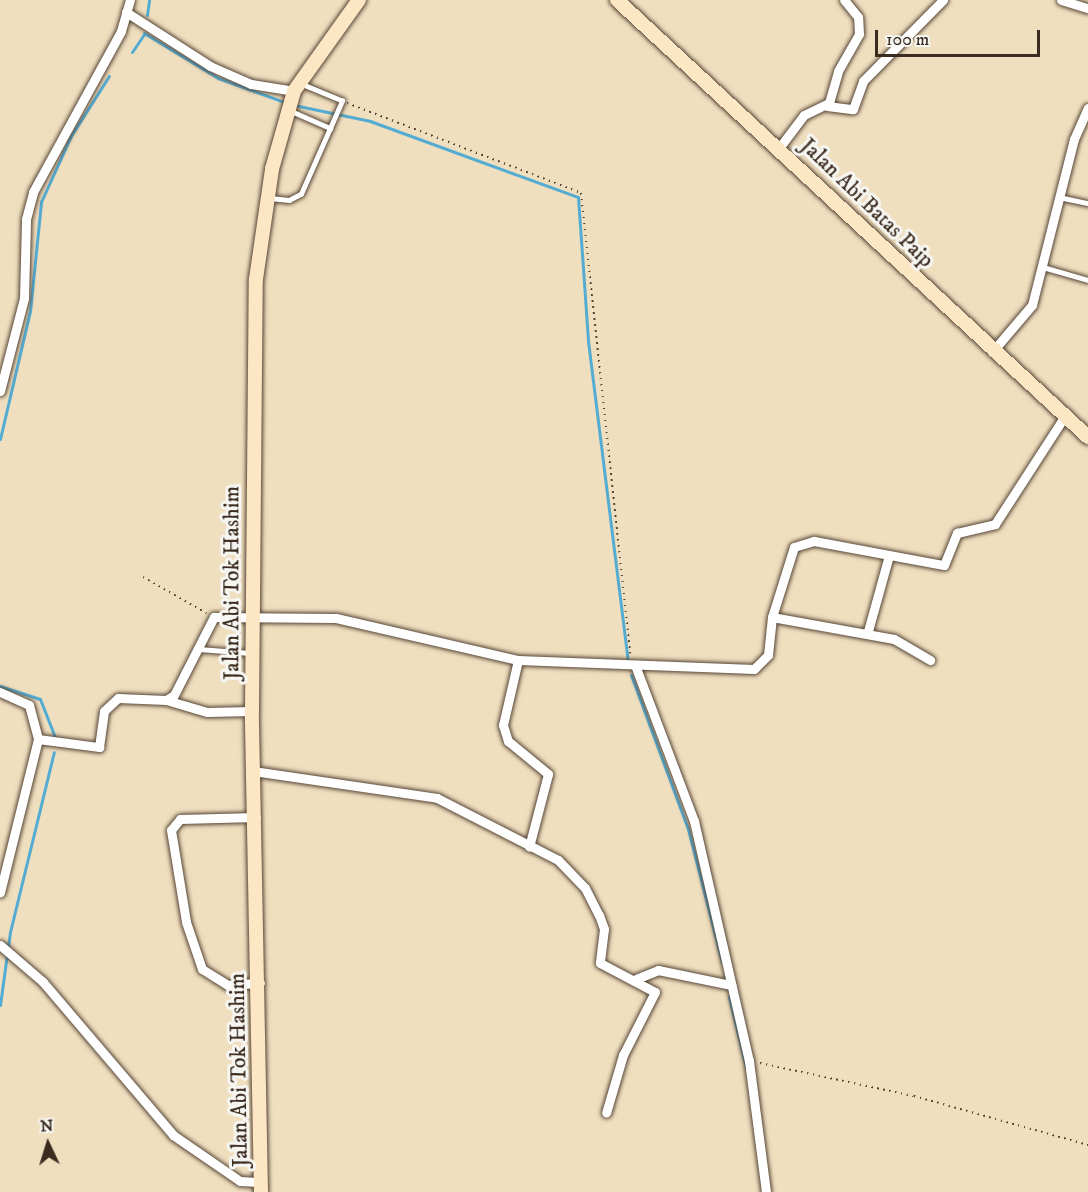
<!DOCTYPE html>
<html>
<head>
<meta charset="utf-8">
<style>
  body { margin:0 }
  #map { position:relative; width:1088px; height:1192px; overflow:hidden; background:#f0dfbf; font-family:"IM FELL DW Pica",serif }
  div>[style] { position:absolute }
  .stream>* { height:3px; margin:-1.5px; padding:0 1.5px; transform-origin:1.5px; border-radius:1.5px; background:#55acd2 }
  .path>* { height:2px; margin-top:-1px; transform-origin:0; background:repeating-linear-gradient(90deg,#564536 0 1.5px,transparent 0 6px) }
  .roads { filter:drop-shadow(0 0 2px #564536) drop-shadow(0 0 2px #564536) }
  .lane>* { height:4.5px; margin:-2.25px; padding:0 2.25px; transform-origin:2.25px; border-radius:2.25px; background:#fff }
  .street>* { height:9px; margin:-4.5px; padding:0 4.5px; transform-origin:4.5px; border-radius:4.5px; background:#fff }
  .secondary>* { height:14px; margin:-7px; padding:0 7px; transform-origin:7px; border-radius:7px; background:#fce6c4 }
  span { translate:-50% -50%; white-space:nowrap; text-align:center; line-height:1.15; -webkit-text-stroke:6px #f6f6f2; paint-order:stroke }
  .street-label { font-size:22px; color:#3b2a1e }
  .north { position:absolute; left:18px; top:1114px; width:60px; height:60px; -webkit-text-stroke:4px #f6f6f2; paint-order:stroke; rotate:356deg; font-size:16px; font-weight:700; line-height:24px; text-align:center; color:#3b2a1e }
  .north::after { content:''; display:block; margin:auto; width:21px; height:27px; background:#3b2a1e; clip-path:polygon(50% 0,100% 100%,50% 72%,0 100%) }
  .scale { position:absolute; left:875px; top:30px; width:165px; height:27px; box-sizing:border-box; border:3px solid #3b2a1e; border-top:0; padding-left:8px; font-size:18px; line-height:21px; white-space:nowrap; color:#3b2a1e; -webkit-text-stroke:4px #f6f6f2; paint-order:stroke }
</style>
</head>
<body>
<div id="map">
  <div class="stream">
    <i style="left:147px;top:15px;width:15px;rotate:-82deg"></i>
    <i style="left:144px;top:33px;width:87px;rotate:31.3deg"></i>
    <i style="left:218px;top:78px;width:73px;rotate:19.9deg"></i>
    <i style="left:132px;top:52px;width:22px;rotate:-56deg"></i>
    <i style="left:294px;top:105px;width:78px;rotate:11.9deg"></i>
    <i style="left:370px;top:121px;width:221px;rotate:20.1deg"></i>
    <i style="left:578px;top:197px;width:144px;rotate:86deg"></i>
    <i style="left:588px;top:341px;width:323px;rotate:82.9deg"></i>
    <i style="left:0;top:439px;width:131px;rotate:-76.8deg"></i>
    <i style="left:30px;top:311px;width:110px;rotate:-84.2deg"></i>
    <i style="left:41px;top:202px;width:72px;rotate:-65.6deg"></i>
    <i style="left:71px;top:136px;width:71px;rotate:-57.7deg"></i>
    <i style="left:631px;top:675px;width:164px;rotate:69.7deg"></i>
    <i style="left:688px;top:829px;width:137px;rotate:75.7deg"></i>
    <i style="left:0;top:686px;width:42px;rotate:18deg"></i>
    <i style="left:40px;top:699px;width:41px;rotate:68.5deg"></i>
    <i style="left:729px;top:997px;width:73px;rotate:76.5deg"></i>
    <i style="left:0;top:1005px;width:74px;rotate:-82.2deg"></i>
    <i style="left:10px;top:932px;width:185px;rotate:-76.3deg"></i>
  </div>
  <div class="path">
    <i style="left:347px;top:103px;width:251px;rotate:21deg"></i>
    <i style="left:581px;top:193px;width:463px;rotate:83.9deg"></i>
    <i style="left:143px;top:577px;width:73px;rotate:29.7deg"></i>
    <i style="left:760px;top:1063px;width:157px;rotate:12.1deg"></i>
    <i style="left:914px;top:1096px;width:181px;rotate:15.7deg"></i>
  </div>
  <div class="roads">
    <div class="lane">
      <i style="left:291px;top:111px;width:43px;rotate:23.6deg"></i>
      <i style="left:1059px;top:197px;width:30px;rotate:12deg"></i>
      <i style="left:270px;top:198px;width:19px;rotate:6deg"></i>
      <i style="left:289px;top:200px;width:13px;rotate:-27deg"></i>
      <i style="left:301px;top:194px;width:102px;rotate:-66.2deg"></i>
      <i style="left:342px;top:101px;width:44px;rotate:-157.5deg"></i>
      <i style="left:1043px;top:267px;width:47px;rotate:16.1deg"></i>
      <i style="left:199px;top:649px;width:51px;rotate:4.5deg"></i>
    </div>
    <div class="street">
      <i style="left:1061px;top:0;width:28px;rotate:17deg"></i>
      <i style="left:126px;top:12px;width:100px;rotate:32.7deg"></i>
      <i style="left:210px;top:66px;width:45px;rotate:23.7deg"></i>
      <i style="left:251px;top:84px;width:44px;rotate:9.2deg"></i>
      <i style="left:827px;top:106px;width:26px;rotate:7deg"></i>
      <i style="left:853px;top:109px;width:30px;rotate:-70deg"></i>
      <i style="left:863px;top:81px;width:114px;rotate:-45.4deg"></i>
      <i style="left:779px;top:148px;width:41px;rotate:-52.9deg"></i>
      <i style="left:804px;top:115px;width:28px;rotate:-26deg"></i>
      <i style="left:829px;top:103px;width:33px;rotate:-74deg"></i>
      <i style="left:838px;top:71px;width:43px;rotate:-60.4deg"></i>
      <i style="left:859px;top:34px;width:17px;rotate:-93deg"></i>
      <i style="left:858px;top:17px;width:22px;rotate:-129deg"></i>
      <i style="left:992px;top:352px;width:62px;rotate:-49.6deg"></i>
      <i style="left:1032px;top:305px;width:171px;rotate:-75.8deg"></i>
      <i style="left:1074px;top:139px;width:34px;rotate:-66deg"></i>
      <i style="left:0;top:391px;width:96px;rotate:-75.5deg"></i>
      <i style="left:24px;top:298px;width:79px;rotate:-88.5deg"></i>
      <i style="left:26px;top:219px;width:28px;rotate:-75deg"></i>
      <i style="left:33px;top:192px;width:183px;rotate:-61.3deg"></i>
      <i style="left:121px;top:31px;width:32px;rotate:-74deg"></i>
      <i style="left:772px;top:617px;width:124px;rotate:10.2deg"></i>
      <i style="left:894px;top:639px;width:42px;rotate:30.3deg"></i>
      <i style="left:868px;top:631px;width:75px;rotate:-74.5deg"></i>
      <i style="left:518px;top:660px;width:67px;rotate:103deg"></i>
      <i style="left:503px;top:725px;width:17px;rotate:73deg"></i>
      <i style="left:508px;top:741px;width:52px;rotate:39.5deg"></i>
      <i style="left:548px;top:774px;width:75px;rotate:104.6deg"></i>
      <i style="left:635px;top:665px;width:167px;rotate:69.3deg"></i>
      <i style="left:694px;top:821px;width:246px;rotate:77.1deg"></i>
      <i style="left:749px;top:1061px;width:132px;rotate:82.6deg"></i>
      <i style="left:0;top:692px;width:32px;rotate:24deg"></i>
      <i style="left:29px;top:705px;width:35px;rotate:75deg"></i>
      <i style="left:38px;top:739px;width:158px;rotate:103.9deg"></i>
      <i style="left:166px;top:700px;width:43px;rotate:16.3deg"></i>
      <i style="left:207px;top:712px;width:45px;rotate:-1.3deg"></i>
      <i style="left:38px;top:739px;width:62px;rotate:7.5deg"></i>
      <i style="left:99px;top:747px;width:36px;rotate:-82deg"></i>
      <i style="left:104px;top:711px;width:19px;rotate:-43deg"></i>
      <i style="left:118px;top:698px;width:48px;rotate:2.4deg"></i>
      <i style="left:166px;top:700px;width:9px;rotate:-32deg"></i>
      <i style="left:174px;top:695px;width:88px;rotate:-62.9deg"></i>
      <i style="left:214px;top:617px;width:122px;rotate:0.5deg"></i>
      <i style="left:336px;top:618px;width:187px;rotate:13deg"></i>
      <i style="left:518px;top:660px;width:236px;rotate:2.2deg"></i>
      <i style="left:754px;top:669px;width:20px;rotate:-45deg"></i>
      <i style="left:768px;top:655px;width:38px;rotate:-84deg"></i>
      <i style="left:772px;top:617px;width:73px;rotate:-72.6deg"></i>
      <i style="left:794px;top:547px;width:21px;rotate:-17deg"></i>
      <i style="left:814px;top:541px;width:132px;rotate:10.5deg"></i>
      <i style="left:944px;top:565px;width:35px;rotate:-68deg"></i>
      <i style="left:957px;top:533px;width:39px;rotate:-13deg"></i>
      <i style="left:995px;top:524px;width:129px;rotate:-57.1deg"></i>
      <i style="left:253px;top:771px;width:186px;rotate:8.3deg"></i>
      <i style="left:437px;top:798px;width:136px;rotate:27.1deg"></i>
      <i style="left:558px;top:860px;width:39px;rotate:46deg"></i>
      <i style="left:585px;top:888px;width:30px;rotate:63deg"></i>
      <i style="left:599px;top:915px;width:15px;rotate:70deg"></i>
      <i style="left:604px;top:929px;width:34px;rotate:97deg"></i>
      <i style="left:600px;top:963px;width:62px;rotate:27.8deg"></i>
      <i style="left:655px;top:992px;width:71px;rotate:116.9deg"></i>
      <i style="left:623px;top:1055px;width:60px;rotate:106.3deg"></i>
      <i style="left:256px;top:817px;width:76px;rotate:178.5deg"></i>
      <i style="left:180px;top:819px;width:14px;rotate:129deg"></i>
      <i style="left:171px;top:830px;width:93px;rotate:80.7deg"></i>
      <i style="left:186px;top:922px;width:50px;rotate:71.2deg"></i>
      <i style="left:202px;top:969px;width:31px;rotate:32deg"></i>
      <i style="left:228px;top:985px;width:32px;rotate:-4deg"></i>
      <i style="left:0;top:945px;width:57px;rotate:40.7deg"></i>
      <i style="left:43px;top:982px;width:201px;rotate:49.6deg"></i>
      <i style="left:173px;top:1135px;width:81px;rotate:34.5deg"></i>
      <i style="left:240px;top:1181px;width:22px;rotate:3deg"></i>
      <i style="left:636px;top:979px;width:24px;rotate:-22deg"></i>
      <i style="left:658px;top:970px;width:75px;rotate:11.6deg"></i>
    </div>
    <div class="secondary">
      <i style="left:617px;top:0;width:643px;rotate:42.86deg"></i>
      <i style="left:261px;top:1192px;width:481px;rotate:-91.1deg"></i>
      <i style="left:252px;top:711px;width:432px;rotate:-89.5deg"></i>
      <i style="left:256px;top:279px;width:111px;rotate:-81.7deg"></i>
      <i style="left:272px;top:169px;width:81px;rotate:-74.2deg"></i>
      <i style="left:294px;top:91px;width:112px;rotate:-54.5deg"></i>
    </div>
  </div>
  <div class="street-label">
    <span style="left:867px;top:203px;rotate:44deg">Jalan Abi Batas Paip</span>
    <span style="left:232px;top:583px;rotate:-90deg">Jalan Abi Tok Hashim</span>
    <span style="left:239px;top:1070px;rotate:-91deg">Jalan Abi Tok Hashim</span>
  </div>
  <div class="north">N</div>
  <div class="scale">100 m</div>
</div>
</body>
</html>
